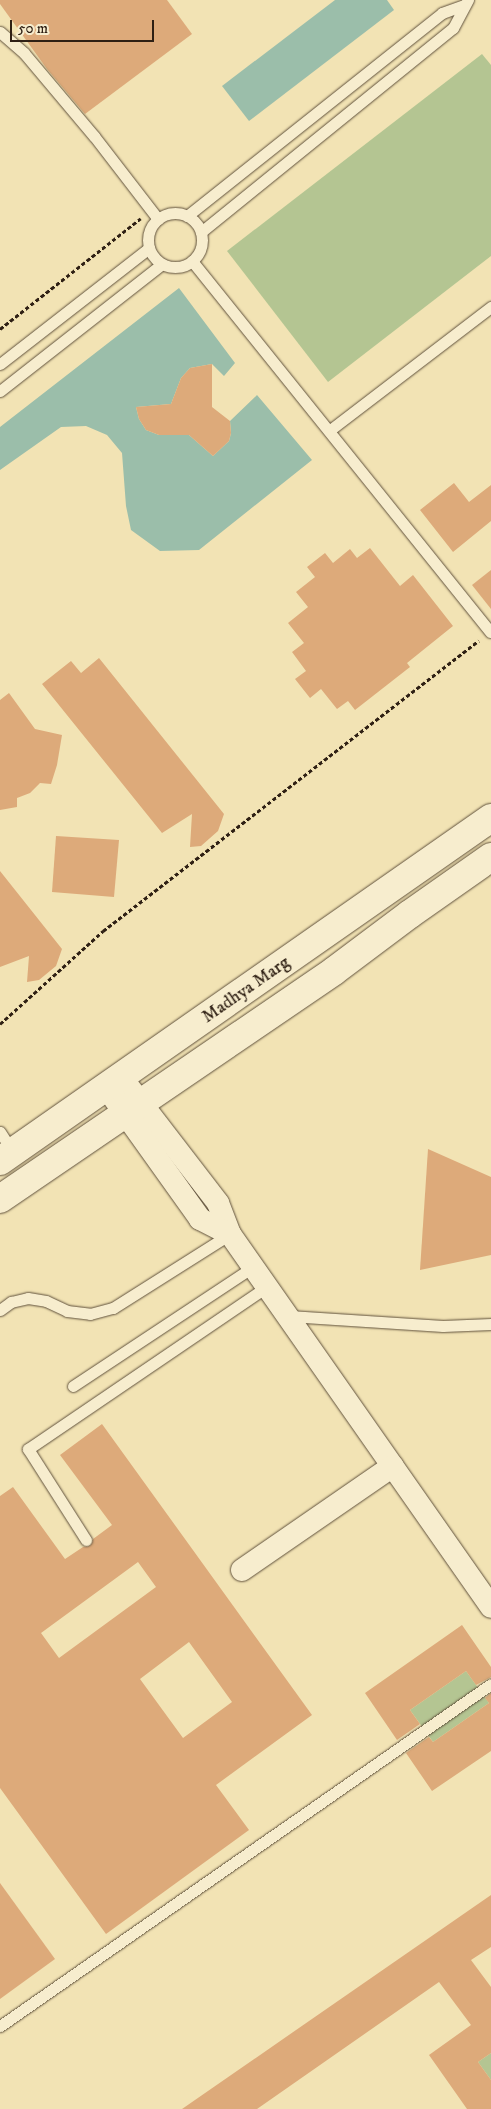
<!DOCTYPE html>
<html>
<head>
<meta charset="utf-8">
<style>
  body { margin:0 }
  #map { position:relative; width:491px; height:2109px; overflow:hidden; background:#f2e3b4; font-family:"IM FELL DW Pica",serif }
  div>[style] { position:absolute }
  .green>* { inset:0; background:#b4c592 }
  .water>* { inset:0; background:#9bbeaa }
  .building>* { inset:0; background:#ddaa7a }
  .path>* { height:3px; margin-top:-1.5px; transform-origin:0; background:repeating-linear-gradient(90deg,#2f2014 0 4px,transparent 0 6.5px) }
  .roads { filter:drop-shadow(0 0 1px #60513c) drop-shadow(0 0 1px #60513c) }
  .lane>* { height:11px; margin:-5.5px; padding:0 5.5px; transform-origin:5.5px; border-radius:5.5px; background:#f7edce }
  .lane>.ring { margin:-5.5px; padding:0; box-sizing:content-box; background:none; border:11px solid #f7edce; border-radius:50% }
  .street>* { height:22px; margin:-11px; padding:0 11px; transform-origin:11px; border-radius:11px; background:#f7edce }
  .secondary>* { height:28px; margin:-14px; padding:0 14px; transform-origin:14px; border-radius:14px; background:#f7edce }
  span { translate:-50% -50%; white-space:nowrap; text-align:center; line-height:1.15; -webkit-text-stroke:4px #f7edce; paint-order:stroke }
  .street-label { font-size:18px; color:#2f2014 }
  .scale { position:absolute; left:10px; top:20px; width:144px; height:22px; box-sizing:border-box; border:2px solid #2f2014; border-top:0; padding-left:6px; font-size:15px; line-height:18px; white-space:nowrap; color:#2f2014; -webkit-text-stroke:4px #f7edce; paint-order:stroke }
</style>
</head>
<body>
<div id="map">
  <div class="green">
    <i style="clip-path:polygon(482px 54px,491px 65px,491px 256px,328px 382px,227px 251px)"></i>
    <i style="clip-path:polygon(466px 1671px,489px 1703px,433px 1742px,410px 1710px)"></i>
    <i style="clip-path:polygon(491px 2053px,491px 2080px,478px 2062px)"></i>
  </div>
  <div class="water">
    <i style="clip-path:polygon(335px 0,387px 0,394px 10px,249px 121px,222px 86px)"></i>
    <i style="clip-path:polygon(179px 288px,235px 363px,224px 376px,212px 364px,190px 368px,181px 378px,171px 404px,136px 407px,139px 419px,146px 430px,159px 435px,189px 435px,213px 456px,229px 441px,231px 433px,230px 421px,257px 395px,312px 460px,199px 550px,160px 551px,131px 530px,126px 506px,122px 453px,107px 435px,86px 426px,61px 427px,0 470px,0 427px)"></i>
  </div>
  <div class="building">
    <i style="clip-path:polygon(0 0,167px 0,192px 34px,85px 114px,47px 69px,0 4px)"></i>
    <i style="clip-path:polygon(212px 364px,212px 407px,230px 421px,231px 433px,229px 441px,213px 456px,189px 435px,159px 435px,146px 430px,139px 419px,136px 407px,171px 404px,181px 378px,190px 368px)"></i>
    <i style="clip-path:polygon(454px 483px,469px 502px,491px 485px,491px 521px,453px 552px,420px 510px)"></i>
    <i style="clip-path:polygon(370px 548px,400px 586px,413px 575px,453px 626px,407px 663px,410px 667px,355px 710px,348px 701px,337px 709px,321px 689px,310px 698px,295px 679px,306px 671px,292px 652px,304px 643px,288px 623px,308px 607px,296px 592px,315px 577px,307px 567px,325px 553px,333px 563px,350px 549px,357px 558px)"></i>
    <i style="clip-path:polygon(491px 570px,491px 609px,472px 585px)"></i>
    <i style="clip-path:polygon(99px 658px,224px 814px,218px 831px,201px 846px,190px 847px,192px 814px,162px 833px,42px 684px,71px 661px,81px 673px)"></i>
    <i style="clip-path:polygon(9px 693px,35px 729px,62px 735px,57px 765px,51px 784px,40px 783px,30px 793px,17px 798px,17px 807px,0 810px,0 700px)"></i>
    <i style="clip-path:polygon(56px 836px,119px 840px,114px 897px,52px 892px)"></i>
    <i style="clip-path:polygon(0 871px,62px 949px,56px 966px,39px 980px,27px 982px,29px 956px,0 967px)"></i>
    <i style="clip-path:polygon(428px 1149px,491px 1177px,491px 1255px,420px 1270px)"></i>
    <i style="clip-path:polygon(evenodd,102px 1424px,312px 1715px,216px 1785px,249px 1830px,106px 1934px,0 1788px,0 1496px,13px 1487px,65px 1559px,83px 1547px,90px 1546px,93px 1539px,112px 1525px,60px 1455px,102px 1424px,138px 1562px,156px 1587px,59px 1658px,41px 1633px,138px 1562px,102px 1424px,189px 1642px,232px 1702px,183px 1738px,140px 1679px,189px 1642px)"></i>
    <i style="clip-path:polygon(462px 1625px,491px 1667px,491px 1677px,476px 1685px,466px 1671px,410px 1710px,420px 1724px,397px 1740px,365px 1693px)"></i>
    <i style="clip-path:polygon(491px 1693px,491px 1751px,432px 1791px,406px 1753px,429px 1737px,433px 1742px,489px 1703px,485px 1698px)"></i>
    <i style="clip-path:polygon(0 1883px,55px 1959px,0 1999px)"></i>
    <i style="clip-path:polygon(491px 1895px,491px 1947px,471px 1960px,491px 1987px,491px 2053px,478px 2062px,491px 2080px,491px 2109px,467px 2109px,429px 2055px,471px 2025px,439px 1982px,257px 2109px,182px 2109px)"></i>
  </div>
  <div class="path">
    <i style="left:0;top:329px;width:179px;rotate:-38.2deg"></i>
    <i style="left:0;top:1024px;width:139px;rotate:-42.1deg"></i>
    <i style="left:103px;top:931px;width:475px;rotate:-37.7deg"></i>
  </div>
  <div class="roads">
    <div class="lane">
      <i style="left:0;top:32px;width:32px;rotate:41deg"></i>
      <i style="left:24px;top:53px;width:109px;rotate:49.9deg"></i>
      <i style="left:94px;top:136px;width:105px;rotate:52.4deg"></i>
      <i class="ring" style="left:148px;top:213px;width:43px;height:43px"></i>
      <i style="left:187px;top:216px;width:326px;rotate:-38.5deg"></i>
      <i style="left:442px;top:13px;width:23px;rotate:-20deg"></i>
      <i style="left:201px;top:232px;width:324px;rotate:-39deg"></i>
      <i style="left:453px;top:28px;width:32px;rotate:-62deg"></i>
      <i style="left:192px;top:261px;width:476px;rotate:51.2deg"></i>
      <i style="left:0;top:364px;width:189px;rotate:-37.9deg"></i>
      <i style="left:0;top:391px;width:206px;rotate:-38.1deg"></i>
      <i style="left:330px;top:430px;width:203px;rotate:-37.4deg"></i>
      <i style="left:0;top:1132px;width:24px;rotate:57deg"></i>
      <i style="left:0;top:1310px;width:14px;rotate:-36deg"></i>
      <i style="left:11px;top:1302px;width:17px;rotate:-13deg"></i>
      <i style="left:28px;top:1298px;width:18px;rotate:9deg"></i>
      <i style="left:46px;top:1301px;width:23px;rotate:25deg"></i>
      <i style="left:67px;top:1311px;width:23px;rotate:7deg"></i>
      <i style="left:90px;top:1314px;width:24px;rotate:-15deg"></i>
      <i style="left:113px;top:1308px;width:138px;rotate:-32.3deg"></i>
      <i style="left:289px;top:1316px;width:154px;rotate:3.7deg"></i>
      <i style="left:443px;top:1326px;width:48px;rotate:-2.4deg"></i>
      <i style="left:73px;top:1386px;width:217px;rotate:-33.5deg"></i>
      <i style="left:86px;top:1540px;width:108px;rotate:-122.5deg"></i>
      <i style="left:28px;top:1449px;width:290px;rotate:-34.2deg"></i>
      <i style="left:0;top:2026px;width:598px;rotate:-34.86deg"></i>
    </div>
    <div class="street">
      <i style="left:121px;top:1077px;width:159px;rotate:52.4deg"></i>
      <i style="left:218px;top:1203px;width:33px;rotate:69deg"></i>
      <i style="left:230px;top:1234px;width:455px;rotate:55deg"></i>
      <i style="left:106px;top:1087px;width:162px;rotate:54.5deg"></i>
      <i style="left:200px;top:1219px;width:34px;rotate:27deg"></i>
      <i style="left:242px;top:1570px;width:183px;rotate:-34.6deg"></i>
    </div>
    <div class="secondary">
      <i style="left:0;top:1161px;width:599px;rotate:-34.94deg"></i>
      <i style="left:0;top:1199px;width:404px;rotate:-34.3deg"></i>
      <i style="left:334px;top:971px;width:95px;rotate:-36.9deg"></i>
      <i style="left:410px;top:914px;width:99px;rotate:-35.1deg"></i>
    </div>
  </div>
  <div class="street-label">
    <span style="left:246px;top:990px;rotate:-35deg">Madhya Marg</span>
  </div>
  <div class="scale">50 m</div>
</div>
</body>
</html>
